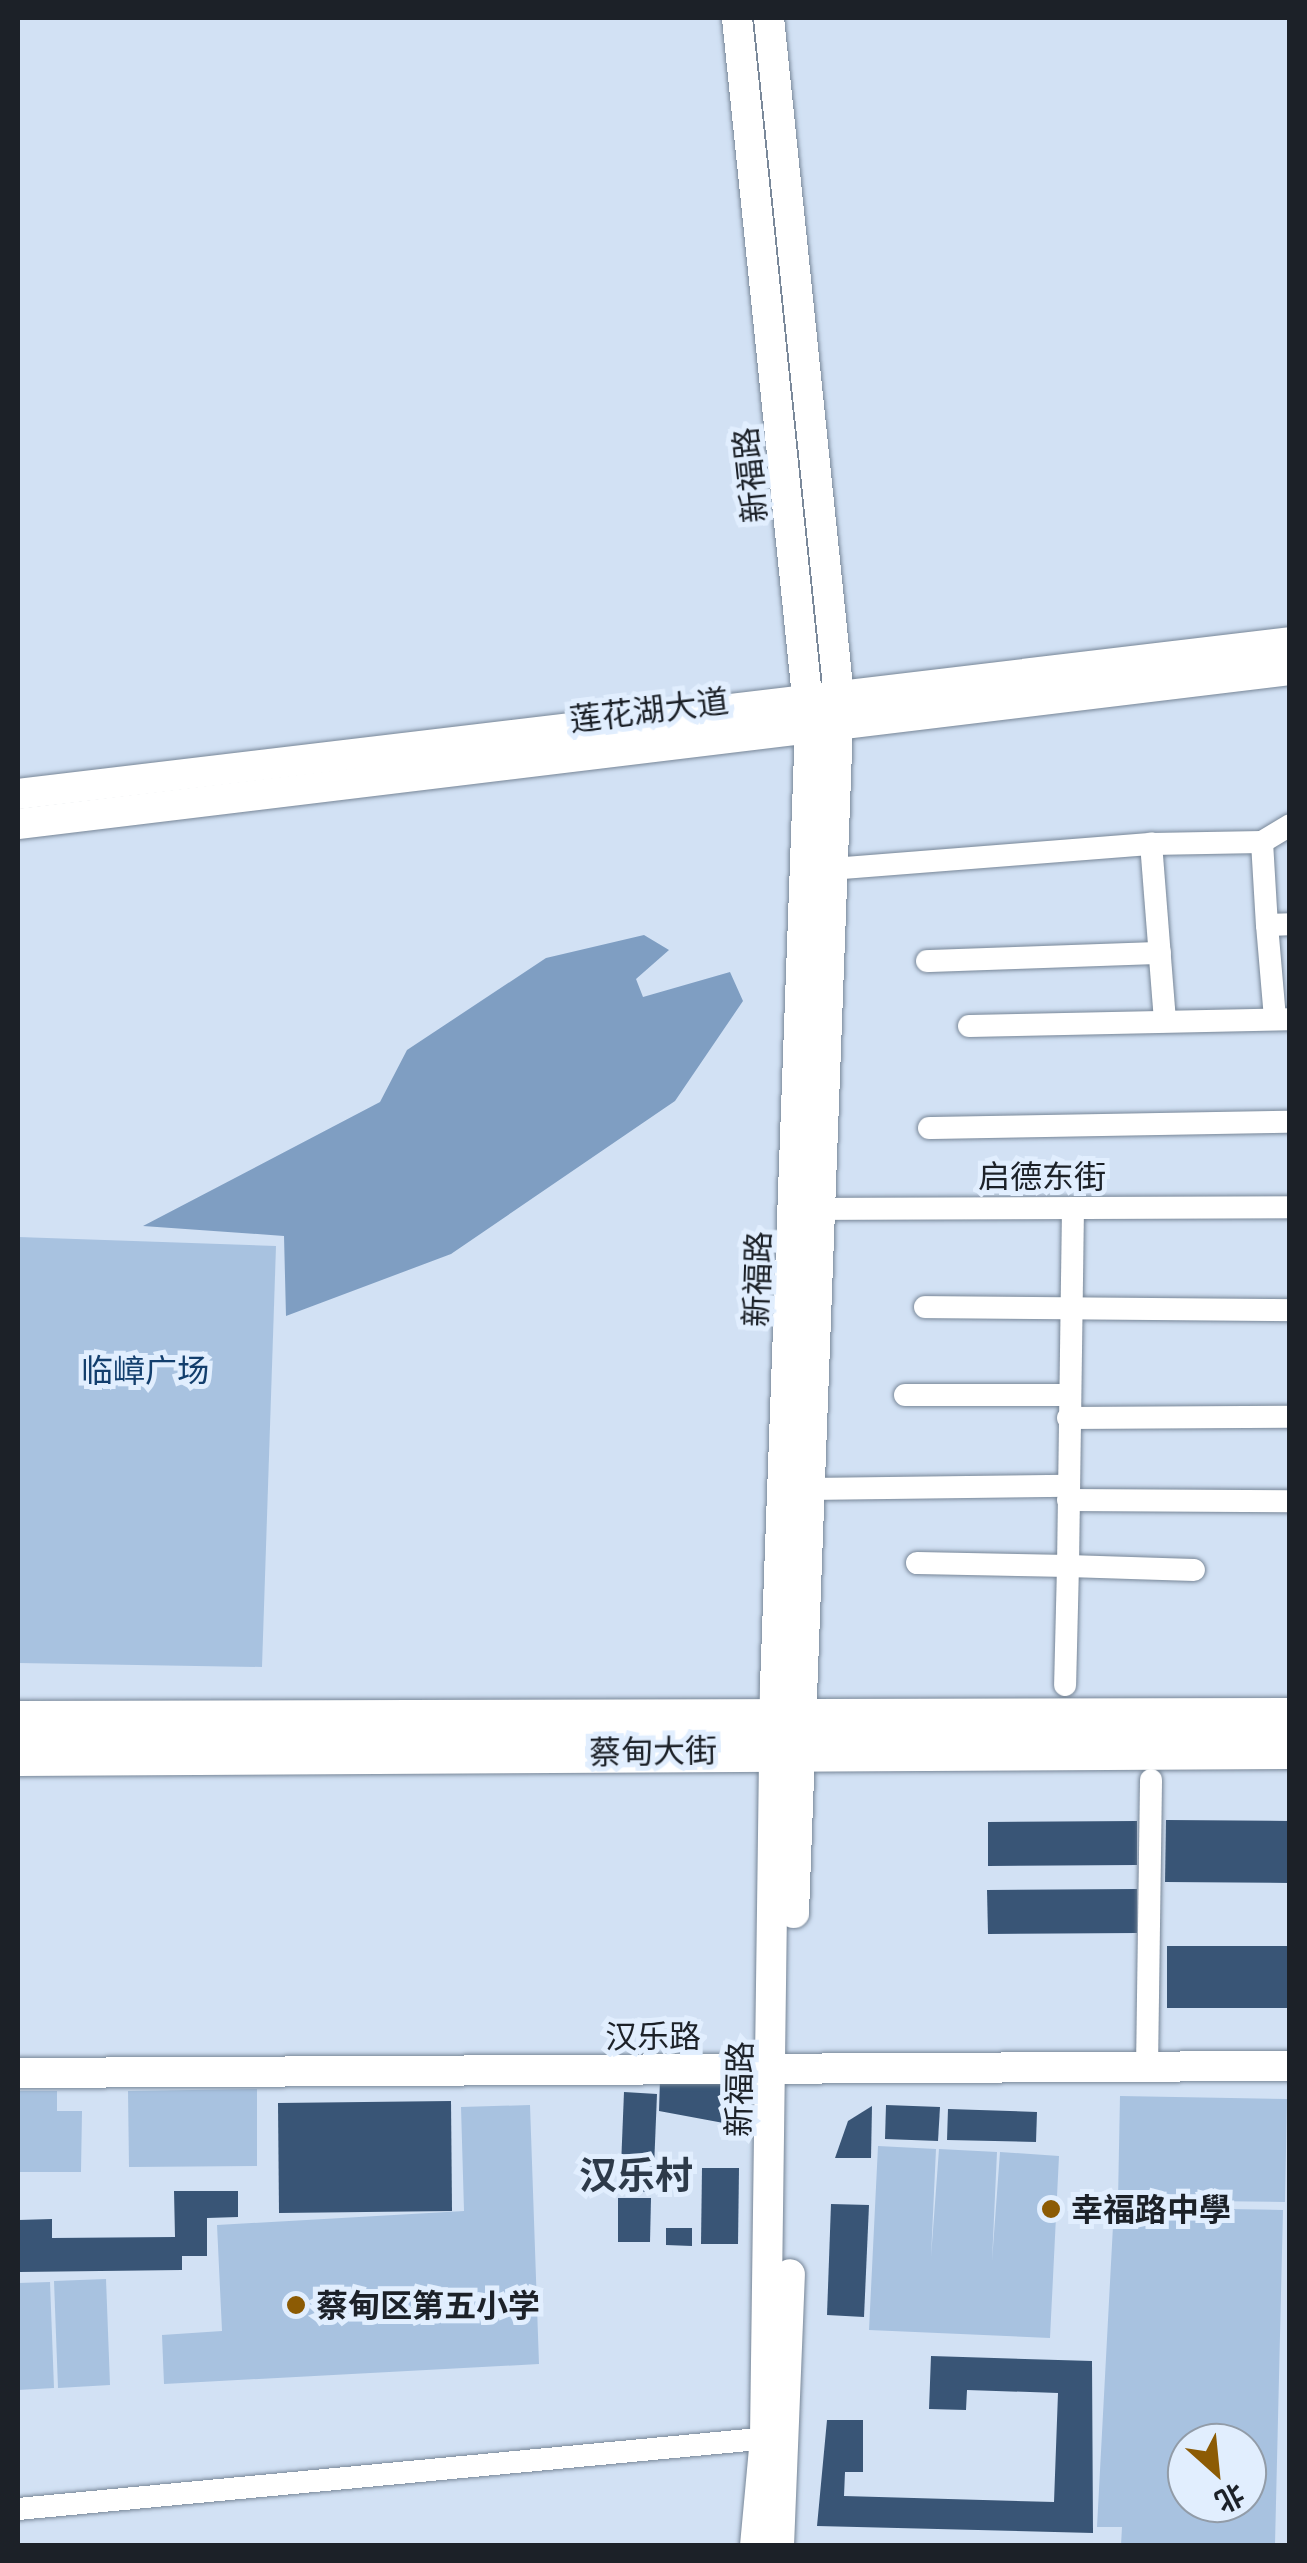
<!DOCTYPE html>
<html>
<head>
<meta charset="utf-8">
<style>
  body { margin:0 }
  #map { position:relative; width:1307px; height:2563px; overflow:hidden; background:#d2e1f4; font-family:"PT Sans","Noto Sans SC",sans-serif }
  div>[style] { position:absolute }
  .green>* { inset:0; background:#a8c2e0 }
  .water>* { inset:0; background:#7f9ec2 }
  .building>* { inset:0; background:#395576 }
  .roads { filter:drop-shadow(0 0 2px #778697) drop-shadow(0 0 2px #778697) }
  .minor>* { height:22px; margin:-11px; padding:0 11px; transform-origin:11px; border-radius:11px; background:#fff }
  .tertiary>* { height:30px; margin:-15px; padding:0 15px; transform-origin:15px; border-radius:15px; background:#fff }
  .primary>* { height:38px; margin:-19px; padding:0 19px; transform-origin:19px; border-radius:19px; background:#fff }
  .dots>* { width:28px; height:28px; translate:-50% -50%; box-sizing:border-box; border:5px solid #e1eefe; border-radius:50% }
  span { translate:-50% -50%; white-space:nowrap; text-align:center; line-height:1.15; -webkit-text-stroke:10px #e1eefe; paint-order:stroke }
  .street-label { font-size:32px; color:#1c2128 }
  .park-label { font-size:32px; color:#123e6d }
  .poi-label { font-size:32px; color:#1c2128; font-weight:700 }
  .left { translate:0 -50%; text-align:left }
  .quarter-label { font-size:38px; color:#2d3a49; font-weight:700 }
  .frame { position:absolute; inset:0; border:20px solid #1c2128; pointer-events:none }
  .north { position:absolute; left:1167px; top:2423px; width:100px; height:100px; box-sizing:border-box; background:#e1eefe; border:2px solid #929ca8; border-radius:50%; rotate:153deg; font-size:28px; font-weight:700; line-height:40px; text-align:center; color:#1c2128 }
  .north::after { content:''; display:block; margin:auto; width:35px; height:45px; background:#8c5b04; clip-path:polygon(50% 0,100% 100%,50% 72%,0 100%) }
</style>
</head>
<body>
<div id="map">
  <div class="green">
    <i style="clip-path:polygon(18px 1237px,276px 1246px,262px 1667px,18px 1663px)"></i>
    <i style="clip-path:polygon(257px 2089px,257px 2166px,129px 2167px,128px 2091px)"></i>
    <i style="clip-path:polygon(18px 2091px,57px 2091px,57px 2111px,82px 2111px,81px 2172px,18px 2172px)"></i>
    <i style="clip-path:polygon(1120px 2096px,1287px 2099px,1285px 2202px,1118px 2200px)"></i>
    <i style="clip-path:polygon(530px 2105px,539px 2364px,164px 2384px,162px 2335px,222px 2331px,217px 2225px,464px 2211px,461px 2107px)"></i>
    <i style="clip-path:polygon(878px 2146px,936px 2149px,931px 2257px,939px 2149px,997px 2152px,992px 2261px,1000px 2152px,1059px 2156px,1050px 2338px,869px 2330px)"></i>
    <i style="clip-path:polygon(evenodd,1114px 2207px,1283px 2210px,1275px 2545px,1121px 2545px,1122px 2527px,1097px 2527px,1114px 2207px,1247px 2443px,1247px 2503px,1187px 2503px,1187px 2443px,1247px 2443px)"></i>
    <i style="clip-path:polygon(106px 2279px,110px 2385px,58px 2388px,54px 2281px)"></i>
    <i style="clip-path:polygon(50px 2282px,54px 2388px,18px 2390px,18px 2283px)"></i>
  </div>
  <div class="water">
    <i style="clip-path:polygon(644px 935px,669px 950px,636px 979px,643px 997px,730px 972px,743px 1001px,675px 1101px,451px 1254px,286px 1316px,284px 1236px,143px 1226px,380px 1102px,407px 1050px,546px 958px)"></i>
  </div>
  <div class="building">
    <i style="clip-path:polygon(1166px 1820px,1290px 1821px,1290px 1883px,1165px 1882px)"></i>
    <i style="clip-path:polygon(1137px 1821px,1137px 1865px,988px 1866px,988px 1822px)"></i>
    <i style="clip-path:polygon(1137px 1889px,1137px 1933px,988px 1934px,987px 1890px)"></i>
    <i style="clip-path:polygon(1167px 1946px,1290px 1946px,1290px 2008px,1167px 2008px)"></i>
    <i style="clip-path:polygon(660px 2079px,740px 2083px,739px 2114px,730px 2114px,729px 2124px,659px 2111px)"></i>
    <i style="clip-path:polygon(624px 2092px,657px 2094px,653px 2192px,620px 2191px)"></i>
    <i style="clip-path:polygon(451px 2101px,452px 2211px,279px 2213px,278px 2103px)"></i>
    <i style="clip-path:polygon(886px 2105px,940px 2107px,938px 2141px,885px 2139px)"></i>
    <i style="clip-path:polygon(872px 2106px,871px 2158px,835px 2158px,848px 2121px)"></i>
    <i style="clip-path:polygon(948px 2109px,1037px 2112px,1036px 2142px,947px 2140px)"></i>
    <i style="clip-path:polygon(702px 2168px,739px 2168px,738px 2244px,701px 2244px)"></i>
    <i style="clip-path:polygon(174px 2191px,238px 2191px,238px 2217px,207px 2218px,207px 2256px,182px 2256px,182px 2270px,19px 2272px,19px 2220px,52px 2219px,52px 2238px,175px 2237px)"></i>
    <i style="clip-path:polygon(618px 2198px,651px 2198px,650px 2242px,618px 2242px)"></i>
    <i style="clip-path:polygon(831px 2204px,869px 2205px,864px 2317px,827px 2315px)"></i>
    <i style="clip-path:polygon(666px 2228px,692px 2228px,692px 2246px,666px 2245px)"></i>
    <i style="clip-path:polygon(931px 2356px,1092px 2361px,1093px 2533px,817px 2526px,827px 2420px,863px 2420px,863px 2472px,845px 2472px,844px 2496px,1054px 2502px,1058px 2393px,967px 2390px,966px 2410px,929px 2409px)"></i>
  </div>
  <div class="roads">
    <div class="minor">
      <i style="left:1262px;top:842px;width:83px;rotate:86.6deg"></i>
      <i style="left:1267px;top:925px;width:23px;rotate:-2deg"></i>
      <i style="left:831px;top:869px;width:321px;rotate:-4.5deg"></i>
      <i style="left:1267px;top:925px;width:94px;rotate:85.1deg"></i>
      <i style="left:927px;top:961px;width:233px;rotate:-2deg"></i>
      <i style="left:1165px;top:1021px;width:178px;rotate:-94.5deg"></i>
      <i style="left:1151px;top:844px;width:111px;rotate:-1deg"></i>
      <i style="left:1262px;top:842px;width:33px;rotate:-31deg"></i>
      <i style="left:969px;top:1026px;width:321px;rotate:-1.2deg"></i>
      <i style="left:929px;top:1128px;width:361px;rotate:-1deg"></i>
      <i style="left:1073px;top:1208px;width:358px;rotate:90.8deg"></i>
      <i style="left:1068px;top:1566px;width:126px;rotate:1.8deg"></i>
      <i style="left:808px;top:1209px;width:482px;rotate:-0.2deg"></i>
      <i style="left:925px;top:1307px;width:365px;rotate:0.5deg"></i>
      <i style="left:905px;top:1395px;width:163px"></i>
      <i style="left:1068px;top:1418px;width:222px;rotate:-0.3deg"></i>
      <i style="left:808px;top:1489px;width:260px;rotate:-0.7deg"></i>
      <i style="left:1068px;top:1500px;width:222px;rotate:0.3deg"></i>
      <i style="left:917px;top:1563px;width:151px;rotate:1.1deg"></i>
      <i style="left:1068px;top:1566px;width:119px;rotate:91.4deg"></i>
      <i style="left:1147px;top:2068px;width:288px;rotate:-89.2deg"></i>
      <i style="left:18px;top:2509px;width:764px;rotate:-5.4deg"></i>
    </div>
    <div class="tertiary">
      <i style="left:737px;top:18px;width:712px;rotate:84.11deg"></i>
      <i style="left:810px;top:726px;width:958px;rotate:92.09deg"></i>
      <i style="left:775px;top:1683px;width:755px;rotate:90.76deg"></i>
      <i style="left:765px;top:2438px;width:108px;rotate:95.3deg"></i>
      <i style="left:769px;top:18px;width:683px;rotate:84.11deg"></i>
      <i style="left:839px;top:697px;width:1217px;rotate:92.12deg"></i>
      <i style="left:18px;top:794px;width:1281px;rotate:-6.81deg"></i>
      <i style="left:18px;top:824px;width:1281px;rotate:-6.9deg"></i>
      <i style="left:18px;top:2073px;width:1272px;rotate:-0.32deg"></i>
      <i style="left:779px;top:2546px;width:272px;rotate:-87.7deg"></i>
    </div>
    <div class="primary">
      <i style="left:18px;top:1720px;width:1272px;rotate:-0.14deg"></i>
      <i style="left:18px;top:1757px;width:1272px;rotate:-0.32deg"></i>
    </div>
  </div>
  <div class="dots">
    <i style="left:1051px;top:2209px;background:#8c5b04"></i>
    <i style="left:296px;top:2305px;background:#8c5b04"></i>
  </div>
  <div class="street-label">
    <span style="left:750px;top:475px;rotate:-96deg">新福路</span>
    <span style="left:649px;top:710px;rotate:-7deg">莲花湖大道</span>
    <span style="left:1042px;top:1176px">启德东街</span>
    <span style="left:757px;top:1279px;rotate:-88deg">新福路</span>
    <span style="left:653px;top:1751px;rotate:-1deg">蔡甸大街</span>
    <span style="left:653px;top:2036px">汉乐路</span>
    <span style="left:739px;top:2089px;rotate:-89deg">新福路</span>
  </div>
  <div class="park-label">
    <span style="left:145px;top:1370px">临嶂广场</span>
  </div>
  <div class="poi-label">
    <span class="left" style="left:1071px;top:2209px">幸福路中學</span>
    <span class="left" style="left:316px;top:2305px">蔡甸区第五小学</span>
  </div>
  <div class="quarter-label">
    <span style="left:636px;top:2175px">汉乐村</span>
  </div>
  <div class="frame"></div>
  <div class="north">北</div>
</div>
</body>
</html>
